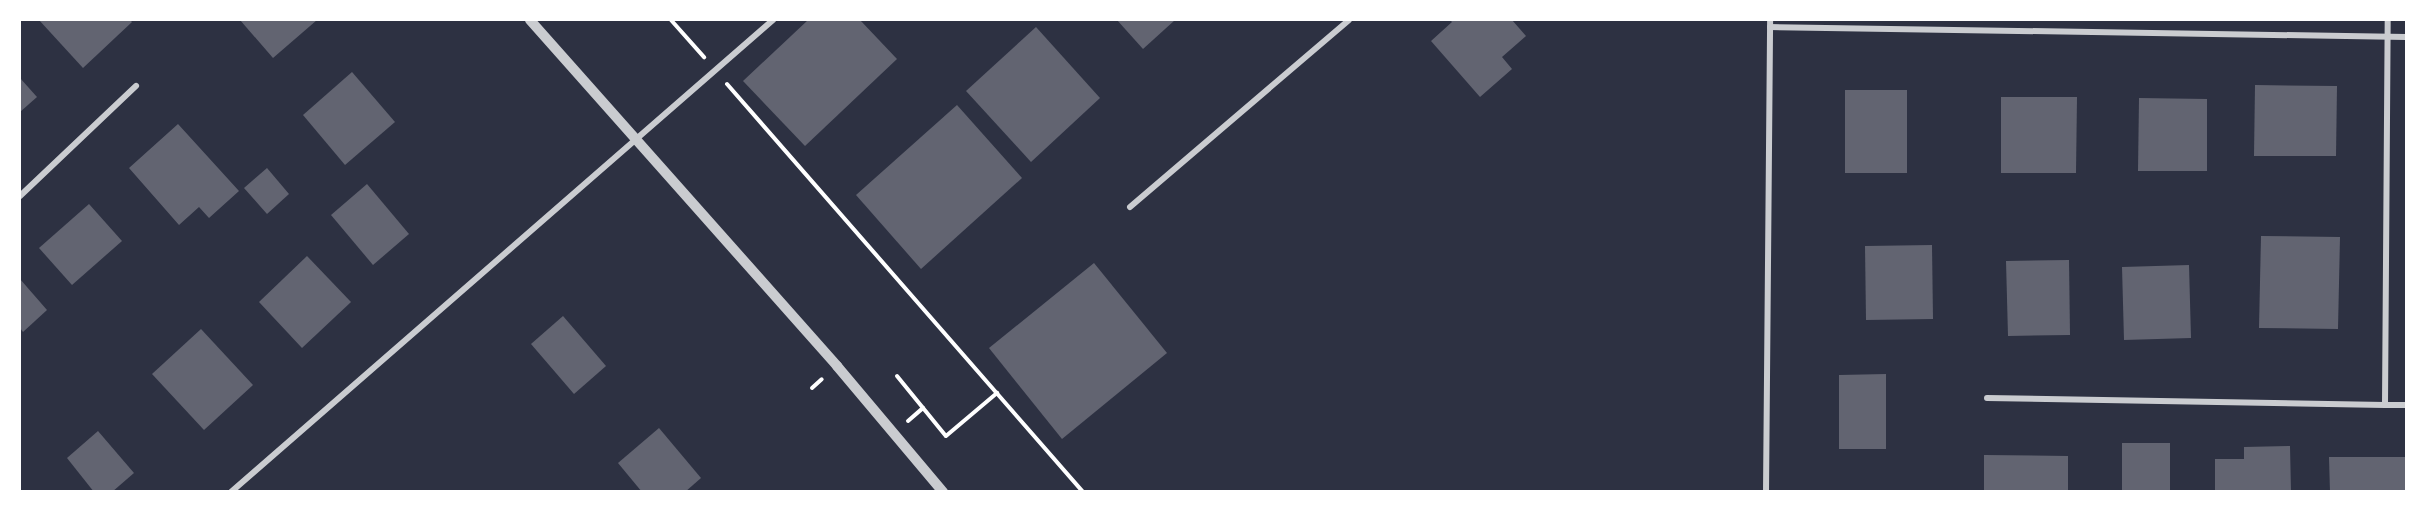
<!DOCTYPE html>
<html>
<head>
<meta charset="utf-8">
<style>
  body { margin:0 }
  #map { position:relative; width:2426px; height:511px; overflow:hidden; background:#2d3142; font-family:"Exo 2",sans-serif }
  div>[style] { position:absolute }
  .building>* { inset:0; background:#626471 }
  .path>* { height:4px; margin:-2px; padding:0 2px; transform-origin:2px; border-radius:2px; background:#fff }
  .minor>* { height:6px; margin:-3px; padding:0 3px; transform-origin:3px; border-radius:3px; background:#caccd0 }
  .tertiary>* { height:10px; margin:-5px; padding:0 5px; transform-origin:5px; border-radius:5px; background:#caccd0 }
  span { translate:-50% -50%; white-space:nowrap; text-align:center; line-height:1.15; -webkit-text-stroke:6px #fff; paint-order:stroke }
  .frame { position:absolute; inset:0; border:21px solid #fff; pointer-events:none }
</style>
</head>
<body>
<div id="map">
  <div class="building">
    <i style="clip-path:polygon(39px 20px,130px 20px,132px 22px,83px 68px)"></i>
    <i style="clip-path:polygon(240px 20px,317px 20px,273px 58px)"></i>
    <i style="clip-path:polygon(808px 20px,860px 20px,897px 59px,805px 146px,743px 81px)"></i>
    <i style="clip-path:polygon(1117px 20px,1175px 20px,1143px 49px)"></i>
    <i style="clip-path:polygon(1450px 20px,1512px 20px,1526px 36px,1502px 57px,1512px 69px,1480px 97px,1431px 41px,1452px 22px)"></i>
    <i style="clip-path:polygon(1036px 27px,1100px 98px,1031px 162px,966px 91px)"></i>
    <i style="clip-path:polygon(352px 72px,395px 122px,345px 165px,303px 115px)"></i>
    <i style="clip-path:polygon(20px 78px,37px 97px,20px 112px)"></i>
    <i style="clip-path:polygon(2255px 85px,2337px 86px,2336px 156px,2254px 156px)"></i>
    <i style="clip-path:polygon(1845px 90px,1907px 90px,1907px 173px,1845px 173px)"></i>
    <i style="clip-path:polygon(2001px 97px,2077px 97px,2076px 173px,2001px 173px)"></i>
    <i style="clip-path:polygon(2139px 98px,2207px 99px,2207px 171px,2138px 171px)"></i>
    <i style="clip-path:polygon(957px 105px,1022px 178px,921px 269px,856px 195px)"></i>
    <i style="clip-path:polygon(178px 124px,239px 191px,209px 218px,199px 207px,179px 225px,129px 168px)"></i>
    <i style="clip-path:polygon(267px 168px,289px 194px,267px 214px,244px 188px)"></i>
    <i style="clip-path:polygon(367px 184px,409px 234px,373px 265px,331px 215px)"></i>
    <i style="clip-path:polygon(89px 204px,122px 241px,72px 285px,39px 248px)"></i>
    <i style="clip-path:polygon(2261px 236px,2340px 237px,2338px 329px,2259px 328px)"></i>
    <i style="clip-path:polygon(1932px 245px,1933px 319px,1866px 320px,1865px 246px)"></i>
    <i style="clip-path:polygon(307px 256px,351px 302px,302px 348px,259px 302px)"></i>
    <i style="clip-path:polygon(2069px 260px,2070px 335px,2008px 336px,2006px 261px)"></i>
    <i style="clip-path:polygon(1094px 263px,1167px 353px,1062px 439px,989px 348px)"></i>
    <i style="clip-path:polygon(2189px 265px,2191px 338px,2124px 340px,2122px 267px)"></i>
    <i style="clip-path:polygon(20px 279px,47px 310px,23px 332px,20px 328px)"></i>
    <i style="clip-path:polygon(563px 316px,606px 366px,574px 394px,531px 344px)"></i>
    <i style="clip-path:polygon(201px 329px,253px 385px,204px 430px,152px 374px)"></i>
    <i style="clip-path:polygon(1886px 374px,1886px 449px,1839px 449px,1839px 375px)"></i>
    <i style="clip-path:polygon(659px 428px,701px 478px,685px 492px,642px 492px,618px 463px)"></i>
    <i style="clip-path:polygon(98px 431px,134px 473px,112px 492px,94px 492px,67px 458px)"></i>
    <i style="clip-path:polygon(2122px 443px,2170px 443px,2170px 492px,2122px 492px)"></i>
    <i style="clip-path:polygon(2290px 446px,2291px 492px,2215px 492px,2215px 459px,2244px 459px,2244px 447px)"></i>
    <i style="clip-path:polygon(1984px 455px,2068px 456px,2068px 492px,1984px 492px)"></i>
    <i style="clip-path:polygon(2329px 457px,2406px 457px,2406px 492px,2330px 492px)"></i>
  </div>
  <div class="path">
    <i style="left:671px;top:20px;width:50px;rotate:48.3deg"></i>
    <i style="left:727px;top:84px;width:541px;rotate:48.89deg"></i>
    <i style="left:897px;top:376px;width:77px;rotate:50.8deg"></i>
    <i style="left:946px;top:436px;width:67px;rotate:-40.1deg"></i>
    <i style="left:812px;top:388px;width:13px;rotate:-42deg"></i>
    <i style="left:908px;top:421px;width:20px;rotate:-41deg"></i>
  </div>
  <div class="minor">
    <i style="left:1770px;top:27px;width:636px;rotate:0.9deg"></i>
    <i style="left:20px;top:196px;width:160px;rotate:-43.5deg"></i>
    <i style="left:1130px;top:207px;width:288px;rotate:-40.5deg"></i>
    <i style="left:1987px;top:398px;width:398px;rotate:1deg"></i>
    <i style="left:2385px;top:405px;width:385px;rotate:-89.6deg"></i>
    <i style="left:2385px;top:405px;width:21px"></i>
    <i style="left:231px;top:492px;width:719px;rotate:-41.05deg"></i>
    <i style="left:1766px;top:492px;width:472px;rotate:-89.5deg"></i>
  </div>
  <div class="tertiary">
    <i style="left:530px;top:20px;width:463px;rotate:48.4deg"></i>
    <i style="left:837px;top:366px;width:165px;rotate:49.9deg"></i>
  </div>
  <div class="frame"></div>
</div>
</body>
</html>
